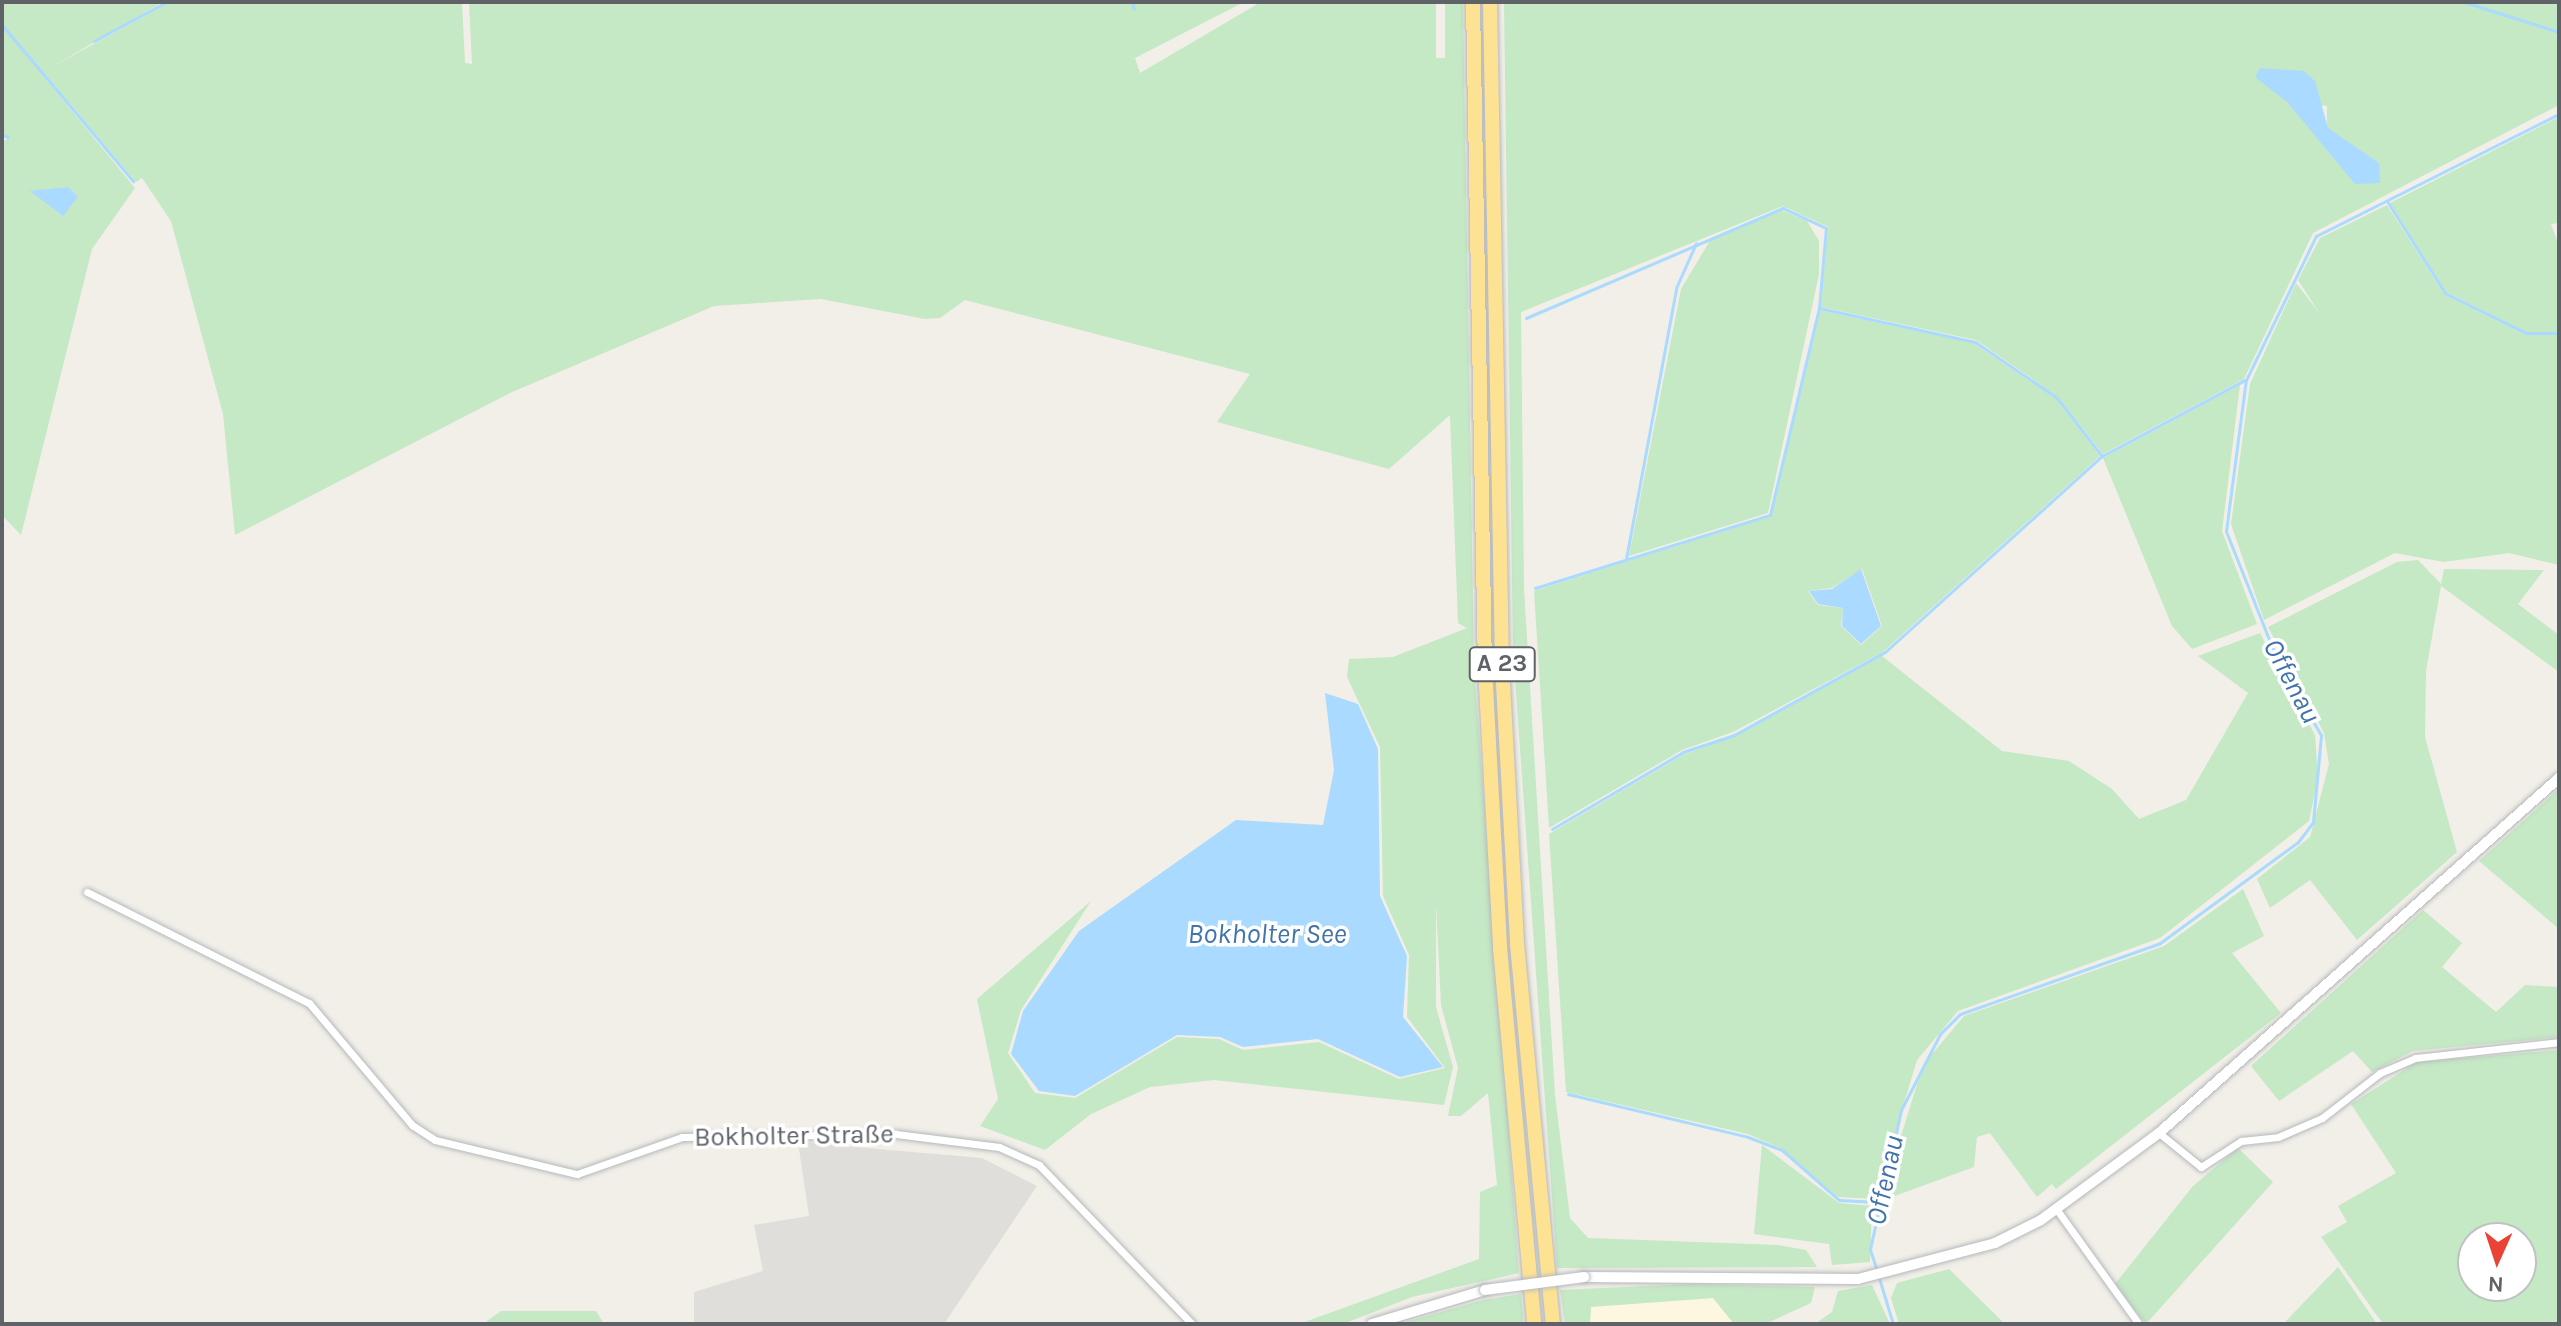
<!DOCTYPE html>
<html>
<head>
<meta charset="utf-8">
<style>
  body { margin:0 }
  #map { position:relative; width:2561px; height:1326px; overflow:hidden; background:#f1efe8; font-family:Karla,sans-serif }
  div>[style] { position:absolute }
  .commercial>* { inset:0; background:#fef7e0 }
  .industrial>* { inset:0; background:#e0deda }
  .green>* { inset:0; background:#c5e8c5 }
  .water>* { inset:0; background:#aadaff }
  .stream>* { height:3px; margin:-1.5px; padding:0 1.5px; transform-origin:1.5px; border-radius:1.5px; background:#aadaff }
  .roads { filter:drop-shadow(0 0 2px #b5b8bc) drop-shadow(0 0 2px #b5b8bc) }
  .street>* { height:7px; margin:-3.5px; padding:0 3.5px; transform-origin:3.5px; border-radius:3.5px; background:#fff }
  .secondary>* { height:10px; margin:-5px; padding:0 5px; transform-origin:5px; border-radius:5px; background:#fff }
  .highway>* { height:14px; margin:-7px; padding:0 7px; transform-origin:7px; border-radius:7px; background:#fde293 }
  .bridges { filter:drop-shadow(0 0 2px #b6babf) drop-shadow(0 0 2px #b6babf) }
  .secondary-bridge>* { height:10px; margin:-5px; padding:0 5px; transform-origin:5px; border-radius:5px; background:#fff }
  span { translate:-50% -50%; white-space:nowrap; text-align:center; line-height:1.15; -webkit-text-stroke:7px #fff; paint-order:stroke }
  .shield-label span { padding:2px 6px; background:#fff; border:2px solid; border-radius:6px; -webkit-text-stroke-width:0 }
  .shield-label { font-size:24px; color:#5f6368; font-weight:700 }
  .street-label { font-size:26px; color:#5f6368 }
  .water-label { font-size:28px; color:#4174aa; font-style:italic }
  .frame { position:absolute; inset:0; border:4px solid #5f6368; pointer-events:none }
  .north { position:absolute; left:2457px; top:1222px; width:80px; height:80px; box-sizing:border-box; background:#fff; border:2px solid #bfc1c3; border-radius:50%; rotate:183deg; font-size:22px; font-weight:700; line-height:32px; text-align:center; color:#5f6368 }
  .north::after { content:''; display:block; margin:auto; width:28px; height:36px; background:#ea4335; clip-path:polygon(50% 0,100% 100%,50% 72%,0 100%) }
</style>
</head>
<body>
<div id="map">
  <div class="commercial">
    <i style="clip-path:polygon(1713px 1298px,1734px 1324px,1590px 1324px,1591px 1307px)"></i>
  </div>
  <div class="industrial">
    <i style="clip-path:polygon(798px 1142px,982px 1158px,1037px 1186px,944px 1324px,694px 1324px,694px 1292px,763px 1271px,754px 1225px,809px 1216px)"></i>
  </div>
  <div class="green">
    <i style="clip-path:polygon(2px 2px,163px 2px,50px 68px,170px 2px,462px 2px,465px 63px,472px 64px,469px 2px,1244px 2px,1135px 58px,1140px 73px,1261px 2px,1436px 2px,1436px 58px,1445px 58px,1445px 2px,1463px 2px,1474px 665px,1519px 1273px,1412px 1297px,1343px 1324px,1299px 1324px,1479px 1259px,1480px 1192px,1497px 1185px,1488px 1093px,1461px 1116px,1448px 1116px,1458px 1068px,1441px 1005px,1436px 904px,1436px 1007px,1453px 1067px,1444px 1105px,1214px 1080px,1150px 1087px,1091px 1114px,1045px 1150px,980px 1126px,998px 1099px,977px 999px,1091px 901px,1021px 1010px,1008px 1053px,1035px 1093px,1075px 1098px,1177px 1037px,1219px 1039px,1243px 1050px,1319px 1042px,1399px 1079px,1445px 1068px,1407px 1017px,1409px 955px,1383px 896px,1380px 747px,1347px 677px,1349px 659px,1393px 657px,1467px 628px,1458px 623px,1450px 415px,1389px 469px,1217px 422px,1250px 374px,965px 300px,940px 318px,925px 319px,821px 299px,714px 306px,510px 393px,235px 535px,223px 414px,171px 221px,142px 178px,136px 182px,2px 23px)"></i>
    <i style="clip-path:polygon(evenodd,1504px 2px,2559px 2px,2559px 105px,2313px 233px,2244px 379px,2103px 454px,2057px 396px,1976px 340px,1821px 307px,1828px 227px,1783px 206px,1521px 312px,1524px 589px,1555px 1095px,1570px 1218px,1588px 1238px,1778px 1245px,1806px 1250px,1817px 1267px,1557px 1268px,1513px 650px,1504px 2px,2287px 102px,2327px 106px,2327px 128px,2379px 163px,2341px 166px,2287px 102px)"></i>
    <i style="clip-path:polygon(2px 26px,135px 188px,92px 249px,21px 535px,2px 515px,2px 143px,9px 137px,2px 134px)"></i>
    <i style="clip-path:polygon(2559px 117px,2559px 223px,2551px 224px,2559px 246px,2559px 332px,2526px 332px,2446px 292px,2390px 203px)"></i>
    <i style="clip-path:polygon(2387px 205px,2444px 294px,2526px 335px,2559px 335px,2559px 565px,2509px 553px,2444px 562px,2395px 553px,2264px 620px,2231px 524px,2250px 384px,2296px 283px,2320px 314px,2298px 280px,2320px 238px)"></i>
    <i style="clip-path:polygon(1782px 210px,1807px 221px,1819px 241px,1819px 274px,1768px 513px,1629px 556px,1681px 289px,1711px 239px)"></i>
    <i style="clip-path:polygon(evenodd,1819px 310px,1973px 343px,2055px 398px,2100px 456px,1883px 652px,1733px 732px,1682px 750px,1549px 828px,1534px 591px,1771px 516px,1819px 310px,1862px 569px,1882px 626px,1861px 645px,1841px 626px,1843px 608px,1818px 605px,1808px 591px,1832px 588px,1862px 569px)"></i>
    <i style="clip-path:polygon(2240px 385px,2222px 531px,2257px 624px,2192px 649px,2172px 626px,2103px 458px)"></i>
    <i style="clip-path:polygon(2418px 560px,2441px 584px,2444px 569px,2544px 570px,2518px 604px,2559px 635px,2559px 672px,2441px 586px,2426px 671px,2425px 737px,2457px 852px,2357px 940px,2310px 880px,2270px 908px,2257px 879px,2310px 837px,2329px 764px,2324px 733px,2268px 627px,2397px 562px)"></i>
    <i style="clip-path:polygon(2260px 633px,2315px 735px,2318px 778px,2309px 821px,2160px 938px,1958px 1011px,1917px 1060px,1875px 1199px,1838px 1197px,1782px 1149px,1748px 1134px,1566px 1092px,1549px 834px,1683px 755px,1734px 736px,1882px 656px,2002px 751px,2069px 761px,2112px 789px,2139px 819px,2186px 800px,2248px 693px,2198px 656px)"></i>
    <i style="clip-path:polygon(2559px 789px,2559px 929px,2479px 861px)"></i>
    <i style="clip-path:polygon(2243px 889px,2264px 936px,2232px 953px,2281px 1013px,2056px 1189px,2052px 1184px,2037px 1197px,1990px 1133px,1977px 1137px,1974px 1167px,1881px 1201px,1923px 1065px,1964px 1016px,2164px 946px)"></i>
    <i style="clip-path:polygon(2423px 910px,2462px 943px,2442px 967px,2496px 1012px,2525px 985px,2559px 987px,2559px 1037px,2413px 1051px,2372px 1072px,2353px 1051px,2279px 1101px,2251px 1066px)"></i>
    <i style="clip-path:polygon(evenodd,2559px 1050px,2559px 1324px,2383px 1324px,2321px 1237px,2347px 1222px,2338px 1206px,2396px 1173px,2351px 1104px,2417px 1062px,2559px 1050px,2473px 1238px,2521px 1238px,2521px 1286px,2473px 1286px,2473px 1238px)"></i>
    <i style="clip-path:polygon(1762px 1145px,1839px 1203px,1872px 1206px,1870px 1262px,1832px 1265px,1829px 1244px,1754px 1234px)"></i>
    <i style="clip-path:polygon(2238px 1148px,2273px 1182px,2146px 1324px,2115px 1284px,2193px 1186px)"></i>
    <i style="clip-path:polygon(2338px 1267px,2377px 1324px,2283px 1324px)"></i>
    <i style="clip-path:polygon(1949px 1269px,2005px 1324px,1899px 1324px,1891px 1298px,1897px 1283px)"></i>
    <i style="clip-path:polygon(1690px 1284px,1815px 1287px,1811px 1303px,1765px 1324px,1734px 1324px,1713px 1298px,1591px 1307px,1590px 1324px,1565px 1324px,1560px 1290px)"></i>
    <i style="clip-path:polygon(1872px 1285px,1890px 1324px,1815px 1324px,1832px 1312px,1838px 1291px)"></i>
    <i style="clip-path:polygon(1521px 1294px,1524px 1324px,1399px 1324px,1483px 1300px)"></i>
    <i style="clip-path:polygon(501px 1311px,596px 1311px,604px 1324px,483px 1324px)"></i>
  </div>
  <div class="water">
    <i style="clip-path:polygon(2260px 68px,2304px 71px,2315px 81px,2328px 128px,2379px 163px,2380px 183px,2355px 184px,2287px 102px,2255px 77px)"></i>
    <i style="clip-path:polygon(68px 187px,78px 197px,63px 216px,30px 191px)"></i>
    <i style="clip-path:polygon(1861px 569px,1881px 626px,1861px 644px,1842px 626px,1843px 608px,1818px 604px,1809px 591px,1832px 589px)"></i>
    <i style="clip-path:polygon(1325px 693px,1358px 704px,1378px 749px,1380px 896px,1407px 956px,1403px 1017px,1443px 1067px,1400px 1077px,1318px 1039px,1243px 1047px,1220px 1037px,1177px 1035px,1075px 1096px,1039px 1091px,1011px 1054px,1023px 1011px,1079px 931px,1236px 820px,1323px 825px,1334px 770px)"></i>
  </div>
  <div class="stream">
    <i style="left:1132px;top:2px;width:7px;rotate:74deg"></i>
    <i style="left:2464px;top:2px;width:100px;rotate:17.5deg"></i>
    <i style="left:2px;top:25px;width:204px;rotate:50deg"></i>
    <i style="left:94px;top:41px;width:82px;rotate:-28.4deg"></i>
    <i style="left:2px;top:135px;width:6px;rotate:18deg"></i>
    <i style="left:2387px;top:201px;width:109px;rotate:57.8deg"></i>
    <i style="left:2445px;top:293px;width:90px;rotate:26.3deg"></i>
    <i style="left:2526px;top:333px;width:33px"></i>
    <i style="left:1526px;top:318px;width:280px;rotate:-23.2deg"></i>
    <i style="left:1783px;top:208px;width:47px;rotate:24.9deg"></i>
    <i style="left:1826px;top:228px;width:80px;rotate:95deg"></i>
    <i style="left:1819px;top:308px;width:160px;rotate:12.3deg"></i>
    <i style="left:1975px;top:342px;width:98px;rotate:34.2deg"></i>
    <i style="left:2056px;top:397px;width:75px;rotate:52.1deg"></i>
    <i style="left:1626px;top:559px;width:276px;rotate:-79.5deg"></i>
    <i style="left:1676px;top:288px;width:49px;rotate:-66deg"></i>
    <i style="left:1535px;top:588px;width:246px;rotate:-17.3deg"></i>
    <i style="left:1770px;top:515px;width:213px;rotate:-76.7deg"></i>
    <i style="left:1552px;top:829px;width:152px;rotate:-30.4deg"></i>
    <i style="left:1683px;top:752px;width:54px;rotate:-18.4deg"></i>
    <i style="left:1734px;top:735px;width:172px;rotate:-28.8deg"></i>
    <i style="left:1885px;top:652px;width:292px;rotate:-42.1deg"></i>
    <i style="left:2102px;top:456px;width:162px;rotate:-28deg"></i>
    <i style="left:1568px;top:1094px;width:185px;rotate:13.4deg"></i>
    <i style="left:1748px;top:1137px;width:36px;rotate:21deg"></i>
    <i style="left:1782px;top:1150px;width:76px;rotate:41.3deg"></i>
    <i style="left:1839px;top:1200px;width:39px;rotate:3deg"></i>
    <i style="left:1877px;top:1271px;width:23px;rotate:-108deg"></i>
    <i style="left:1870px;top:1249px;width:142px;rotate:-77.4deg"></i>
    <i style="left:1901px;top:1110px;width:85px;rotate:-62.8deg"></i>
    <i style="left:1940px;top:1034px;width:28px;rotate:-45deg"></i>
    <i style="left:1960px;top:1014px;width:212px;rotate:-19.5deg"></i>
    <i style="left:2160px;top:943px;width:171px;rotate:-36.2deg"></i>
    <i style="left:2298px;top:842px;width:25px;rotate:-53deg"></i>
    <i style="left:2313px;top:822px;width:87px;rotate:-84.7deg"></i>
    <i style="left:2321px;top:735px;width:85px;rotate:-120.5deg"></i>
    <i style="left:2278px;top:662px;width:141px;rotate:-111.7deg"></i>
    <i style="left:2226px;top:531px;width:152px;rotate:-82.5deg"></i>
    <i style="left:2246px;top:380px;width:160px;rotate:-64.1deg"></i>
    <i style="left:2316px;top:236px;width:272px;rotate:-26.7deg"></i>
    <i style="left:1879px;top:1278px;width:48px;rotate:73.1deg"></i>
  </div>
  <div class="roads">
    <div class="street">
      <i style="left:87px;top:892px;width:248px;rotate:26.6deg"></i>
      <i style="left:309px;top:1003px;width:160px;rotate:49.8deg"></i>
      <i style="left:412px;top:1125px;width:27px;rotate:33deg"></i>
      <i style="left:435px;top:1140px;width:146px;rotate:13.5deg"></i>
      <i style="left:577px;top:1174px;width:111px;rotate:-19.4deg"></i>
      <i style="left:682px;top:1137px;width:214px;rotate:-0.8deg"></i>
      <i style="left:896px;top:1134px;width:104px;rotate:7.2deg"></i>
      <i style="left:999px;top:1147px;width:44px;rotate:24.2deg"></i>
      <i style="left:1039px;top:1165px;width:221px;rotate:46.1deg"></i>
      <i style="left:2159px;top:1133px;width:54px;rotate:39deg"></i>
      <i style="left:2201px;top:1167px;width:48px;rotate:-33deg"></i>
      <i style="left:2241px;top:1141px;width:37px;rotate:-6deg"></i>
      <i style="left:2278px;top:1137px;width:48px;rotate:-23.4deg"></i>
      <i style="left:2322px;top:1118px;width:73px;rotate:-37.8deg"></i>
      <i style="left:2380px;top:1073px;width:38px;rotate:-23deg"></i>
      <i style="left:2415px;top:1058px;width:145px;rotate:-6.3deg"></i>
      <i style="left:2057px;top:1210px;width:140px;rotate:54.3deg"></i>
    </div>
    <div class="secondary">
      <i style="left:1584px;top:1277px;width:274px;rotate:0.4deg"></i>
      <i style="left:1858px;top:1279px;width:142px;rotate:-14.7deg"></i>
      <i style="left:1995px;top:1243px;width:51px;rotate:-26.6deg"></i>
      <i style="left:2041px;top:1220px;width:147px;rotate:-36.4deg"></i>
      <i style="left:2159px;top:1133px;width:535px;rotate:-41.59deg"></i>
      <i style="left:1372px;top:1324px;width:118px;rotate:-16.7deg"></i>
    </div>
    <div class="highway">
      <i style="left:1473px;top:2px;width:666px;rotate:88.97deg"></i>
      <i style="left:1485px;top:668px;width:280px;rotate:86.9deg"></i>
      <i style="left:1500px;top:948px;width:378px;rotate:84.8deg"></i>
      <i style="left:1490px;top:2px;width:663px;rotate:88.96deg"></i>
      <i style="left:1502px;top:665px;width:279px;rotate:86.9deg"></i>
      <i style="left:1517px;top:944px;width:382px;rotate:84.6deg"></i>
    </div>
  </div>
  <div class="bridges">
    <div class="secondary-bridge">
      <i style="left:1485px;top:1290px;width:100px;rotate:-7.5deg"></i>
    </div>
  </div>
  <div class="shield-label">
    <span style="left:1502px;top:664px">A 23</span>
  </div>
  <div class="street-label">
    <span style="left:794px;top:1136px;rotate:-1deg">Bokholter Straße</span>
  </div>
  <div class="water-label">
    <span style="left:2292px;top:681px;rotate:62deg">Offenau</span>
    <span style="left:1267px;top:934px">Bokholter See</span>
    <span style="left:1885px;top:1180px;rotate:-78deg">Offenau</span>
  </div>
  <div class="frame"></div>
  <div class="north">N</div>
</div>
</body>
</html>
